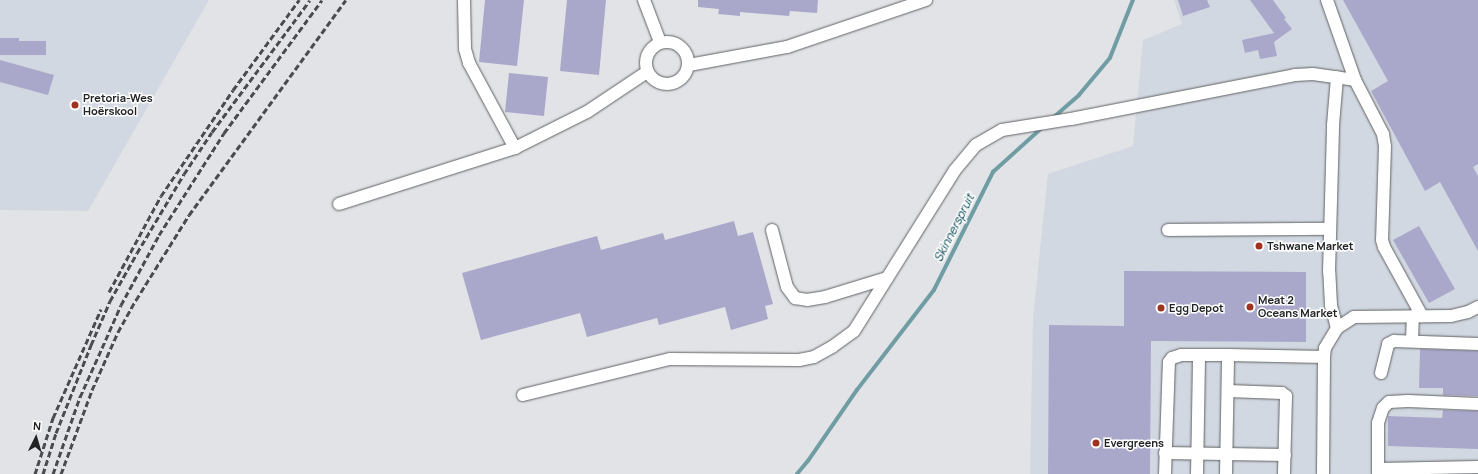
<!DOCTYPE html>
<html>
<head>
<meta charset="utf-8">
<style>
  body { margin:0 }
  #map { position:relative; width:1478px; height:474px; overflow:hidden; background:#e1e3e6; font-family:Manrope,sans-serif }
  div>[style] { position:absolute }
  .built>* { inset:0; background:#d2d8e1 }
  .stream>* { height:3.5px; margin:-1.75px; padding:0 1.75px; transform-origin:1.75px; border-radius:1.75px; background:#709ca3 }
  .building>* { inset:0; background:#aaa8ca }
  .roads { filter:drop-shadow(0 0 1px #606264) drop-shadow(0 0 1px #606264) }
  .minor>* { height:12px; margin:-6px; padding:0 6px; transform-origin:6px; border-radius:6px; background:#fff }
  .minor>.ring { margin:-6px; padding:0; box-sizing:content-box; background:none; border:12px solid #fff; border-radius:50% }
  .rail>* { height:3px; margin-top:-1.5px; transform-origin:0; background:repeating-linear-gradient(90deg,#4a4b4d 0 6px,transparent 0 9px) }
  .dots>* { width:11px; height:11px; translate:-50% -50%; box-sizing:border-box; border:2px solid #fff; border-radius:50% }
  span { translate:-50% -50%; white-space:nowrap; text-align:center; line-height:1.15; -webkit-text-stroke:3px #fff; paint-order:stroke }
  .poi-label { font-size:11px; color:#222324; font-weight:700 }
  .left { translate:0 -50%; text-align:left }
  .water-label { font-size:12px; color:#00464e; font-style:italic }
  .north { position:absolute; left:16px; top:418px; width:40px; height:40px; -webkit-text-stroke:3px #fff; paint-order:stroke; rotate:5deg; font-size:11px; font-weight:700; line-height:16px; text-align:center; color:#222324 }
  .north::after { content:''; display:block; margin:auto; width:14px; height:18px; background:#222324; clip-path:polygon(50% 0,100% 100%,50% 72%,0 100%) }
</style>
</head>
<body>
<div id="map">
  <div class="built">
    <i style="clip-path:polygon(0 0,209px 0,88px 211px,0 210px)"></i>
    <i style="clip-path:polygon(1174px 0,1478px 0,1478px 474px,1030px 474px,1033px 318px,1048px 174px,1133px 146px,1143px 40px,1182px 24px)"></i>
  </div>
  <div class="stream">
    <i style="left:1054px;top:117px;width:33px;rotate:-41deg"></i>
    <i style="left:1079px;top:95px;width:48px;rotate:-50deg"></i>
    <i style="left:1110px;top:58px;width:62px;rotate:-68.4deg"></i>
    <i style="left:797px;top:474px;width:17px;rotate:-50deg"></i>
    <i style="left:808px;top:461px;width:86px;rotate:-55.4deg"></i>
    <i style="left:857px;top:390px;width:126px;rotate:-52.4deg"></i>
    <i style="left:934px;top:290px;width:132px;rotate:-63.4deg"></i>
    <i style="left:993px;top:172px;width:67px;rotate:-42deg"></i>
  </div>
  <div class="building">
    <i style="clip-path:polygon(485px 0,524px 0,517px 66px,479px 62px)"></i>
    <i style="clip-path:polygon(567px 0,606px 0,599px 75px,560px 71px)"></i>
    <i style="clip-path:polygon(698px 0,818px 0,817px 13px,790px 11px,789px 16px,740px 12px,740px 16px,718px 14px,719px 9px,698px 7px)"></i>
    <i style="clip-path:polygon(1178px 0,1207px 0,1210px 7px,1183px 16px)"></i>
    <i style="clip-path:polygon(1250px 0,1273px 0,1286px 18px,1284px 19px,1292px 29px,1274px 42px,1277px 56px,1260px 59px,1258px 50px,1245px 53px,1242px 40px,1274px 33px)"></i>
    <i style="clip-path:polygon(1343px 0,1478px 0,1478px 164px,1473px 167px,1478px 176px,1478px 251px,1440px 182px,1425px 191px,1371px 91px,1388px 81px)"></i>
    <i style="clip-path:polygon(0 38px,19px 38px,19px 41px,46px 41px,46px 55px,0 55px)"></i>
    <i style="clip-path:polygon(0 60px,54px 75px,48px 95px,0 82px)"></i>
    <i style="clip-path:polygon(509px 73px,548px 77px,544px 116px,505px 112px)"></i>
    <i style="clip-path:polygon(734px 221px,738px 236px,753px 232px,773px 304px,765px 306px,768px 319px,731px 330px,725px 307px,659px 325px,657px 318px,587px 337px,580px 313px,481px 340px,462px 273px,597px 236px,601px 250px,663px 233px,665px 240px)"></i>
    <i style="clip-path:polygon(1419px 226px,1455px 289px,1429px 303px,1393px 240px)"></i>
    <i style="clip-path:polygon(1124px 271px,1306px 272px,1306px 342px,1151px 341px,1150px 474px,1048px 474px,1049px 325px,1124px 326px)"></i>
    <i style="clip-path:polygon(1420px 349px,1478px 351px,1478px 396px,1443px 395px,1443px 388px,1419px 388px)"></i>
    <i style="clip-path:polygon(1443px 410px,1478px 411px,1478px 449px,1388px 446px,1388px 416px,1442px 418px)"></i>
  </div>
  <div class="roads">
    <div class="minor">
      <i style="left:464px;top:0;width:49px;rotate:88.8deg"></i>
      <i style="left:465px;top:49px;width:15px;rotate:74deg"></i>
      <i style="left:469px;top:63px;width:97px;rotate:61.6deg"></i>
      <i style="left:644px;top:0;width:45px;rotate:69.1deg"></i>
      <i style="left:1327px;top:0;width:85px;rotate:70.7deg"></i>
      <i style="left:1355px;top:80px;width:61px;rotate:62.6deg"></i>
      <i style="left:1383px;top:134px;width:12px;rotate:81deg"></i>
      <i style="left:1385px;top:146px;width:94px;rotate:91.8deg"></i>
      <i style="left:1382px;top:240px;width:7px;rotate:74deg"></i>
      <i style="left:1384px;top:247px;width:79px;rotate:61.2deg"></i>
      <i class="ring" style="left:646px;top:42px;width:30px;height:30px"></i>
      <i style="left:689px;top:65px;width:100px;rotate:-10.4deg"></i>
      <i style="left:787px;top:47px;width:147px;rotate:-18.7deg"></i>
      <i style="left:339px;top:204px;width:185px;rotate:-17.7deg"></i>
      <i style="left:515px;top:148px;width:80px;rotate:-26.6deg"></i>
      <i style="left:587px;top:112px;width:72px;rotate:-33.7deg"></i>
      <i style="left:772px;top:230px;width:59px;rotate:75.3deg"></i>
      <i style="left:787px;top:287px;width:14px;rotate:54deg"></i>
      <i style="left:795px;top:298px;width:12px;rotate:9deg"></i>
      <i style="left:807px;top:300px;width:18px;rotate:-9deg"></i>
      <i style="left:825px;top:297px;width:65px;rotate:-17deg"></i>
      <i style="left:1168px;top:230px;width:162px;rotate:-0.4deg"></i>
      <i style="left:1337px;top:328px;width:24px;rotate:-105deg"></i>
      <i style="left:1331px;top:305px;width:33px;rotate:-93deg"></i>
      <i style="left:1329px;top:272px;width:147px;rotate:-88.4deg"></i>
      <i style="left:1333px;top:125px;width:48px;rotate:-85.2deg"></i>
      <i style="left:1412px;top:341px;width:25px;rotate:-88deg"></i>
      <i style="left:1381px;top:373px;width:30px;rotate:-76deg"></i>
      <i style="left:1388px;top:344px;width:7px;rotate:-27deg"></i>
      <i style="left:1394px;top:341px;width:84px;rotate:2deg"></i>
      <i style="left:1228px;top:391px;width:54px;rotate:2.1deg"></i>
      <i style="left:1282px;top:393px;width:5px;rotate:37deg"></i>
      <i style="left:1286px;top:396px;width:78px;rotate:91.5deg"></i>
      <i style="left:523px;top:395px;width:151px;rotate:-13.8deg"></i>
      <i style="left:670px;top:359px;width:129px;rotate:0.4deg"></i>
      <i style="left:799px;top:360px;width:15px;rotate:-11deg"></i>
      <i style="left:814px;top:357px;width:21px;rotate:-29deg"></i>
      <i style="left:832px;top:347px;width:27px;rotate:-36deg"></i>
      <i style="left:854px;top:331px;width:190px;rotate:-57.9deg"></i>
      <i style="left:955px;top:170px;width:33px;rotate:-50deg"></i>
      <i style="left:976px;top:145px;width:30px;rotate:-30deg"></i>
      <i style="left:1002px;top:130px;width:70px;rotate:-9.1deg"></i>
      <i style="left:1071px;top:119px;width:228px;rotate:-11.1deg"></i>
      <i style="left:1295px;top:75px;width:18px;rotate:-3deg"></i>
      <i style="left:1313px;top:74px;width:42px;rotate:8.1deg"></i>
      <i style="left:1165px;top:453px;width:120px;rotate:1deg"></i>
      <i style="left:1378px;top:469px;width:100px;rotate:-1.1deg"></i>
      <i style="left:1165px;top:474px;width:112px;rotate:-88deg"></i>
      <i style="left:1169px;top:362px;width:5px;rotate:-53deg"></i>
      <i style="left:1172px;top:358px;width:9px;rotate:-18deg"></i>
      <i style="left:1181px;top:355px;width:47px"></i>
      <i style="left:1197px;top:474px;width:119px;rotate:-89deg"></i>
      <i style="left:1226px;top:474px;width:119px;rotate:-89deg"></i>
      <i style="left:1228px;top:355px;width:96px;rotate:1.2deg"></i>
      <i style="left:1323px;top:474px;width:117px;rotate:-89.5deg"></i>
      <i style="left:1324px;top:357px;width:9px;rotate:-84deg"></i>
      <i style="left:1325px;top:348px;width:23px;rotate:-59deg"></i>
      <i style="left:1337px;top:328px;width:20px;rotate:-33deg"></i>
      <i style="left:1354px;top:317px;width:97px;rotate:-0.6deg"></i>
      <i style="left:1451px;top:316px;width:17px;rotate:-13deg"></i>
      <i style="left:1468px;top:312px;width:11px;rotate:-27deg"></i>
      <i style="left:1378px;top:474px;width:51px;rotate:-90deg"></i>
      <i style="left:1378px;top:423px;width:16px;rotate:-72deg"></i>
      <i style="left:1383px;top:408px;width:8px;rotate:-45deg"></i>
      <i style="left:1389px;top:402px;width:19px;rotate:-3deg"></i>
      <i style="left:1408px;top:401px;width:70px;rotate:2.5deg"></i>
    </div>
  </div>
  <div class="rail">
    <i style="left:109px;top:292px;width:109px;rotate:-61.6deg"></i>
    <i style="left:161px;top:196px;width:128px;rotate:-55.8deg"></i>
    <i style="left:233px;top:90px;width:112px;rotate:-53.7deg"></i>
    <i style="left:35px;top:474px;width:59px;rotate:-72.2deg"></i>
    <i style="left:53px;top:418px;width:119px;rotate:-66.2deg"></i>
    <i style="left:43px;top:474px;width:43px;rotate:-72.4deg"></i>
    <i style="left:56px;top:433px;width:95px;rotate:-68.3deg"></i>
    <i style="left:91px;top:345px;width:48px;rotate:-66.6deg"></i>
    <i style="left:110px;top:301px;width:55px;rotate:-60.6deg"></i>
    <i style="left:137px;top:253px;width:92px;rotate:-59.3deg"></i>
    <i style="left:184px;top:174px;width:50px;rotate:-56.3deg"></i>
    <i style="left:212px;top:132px;width:164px;rotate:-53.4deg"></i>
    <i style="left:53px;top:474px;width:82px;rotate:-70.7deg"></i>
    <i style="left:80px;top:397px;width:54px;rotate:-65.8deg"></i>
    <i style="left:102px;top:348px;width:47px;rotate:-66.2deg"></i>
    <i style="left:121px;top:305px;width:80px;rotate:-61.5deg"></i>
    <i style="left:159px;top:235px;width:121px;rotate:-57.5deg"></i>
    <i style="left:224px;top:133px;width:165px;rotate:-53.6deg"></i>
    <i style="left:61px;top:474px;width:90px;rotate:-69.7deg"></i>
    <i style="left:92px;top:390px;width:64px;rotate:-65.9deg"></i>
    <i style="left:118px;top:332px;width:37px;rotate:-61deg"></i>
    <i style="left:136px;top:300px;width:100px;rotate:-58.1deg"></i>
    <i style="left:189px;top:215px;width:266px;rotate:-53.9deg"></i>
  </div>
  <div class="dots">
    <i style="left:75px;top:105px;background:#9e3420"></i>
    <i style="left:1259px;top:246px;background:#9e3420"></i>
    <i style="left:1250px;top:307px;background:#9e3420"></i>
    <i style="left:1161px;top:308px;background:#9e3420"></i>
    <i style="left:1096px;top:443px;background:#9e3420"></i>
  </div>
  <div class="poi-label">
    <span class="left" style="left:83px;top:105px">Pretoria-Wes<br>Hoërskool</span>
    <span class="left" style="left:1267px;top:246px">Tshwane Market</span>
    <span class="left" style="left:1258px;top:307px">Meat 2<br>Oceans Market</span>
    <span class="left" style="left:1169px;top:308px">Egg Depot</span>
    <span class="left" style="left:1104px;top:443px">Evergreens</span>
  </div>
  <div class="water-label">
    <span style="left:954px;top:228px;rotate:-63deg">Skinnerspruit</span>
  </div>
  <div class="north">N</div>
</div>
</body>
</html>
